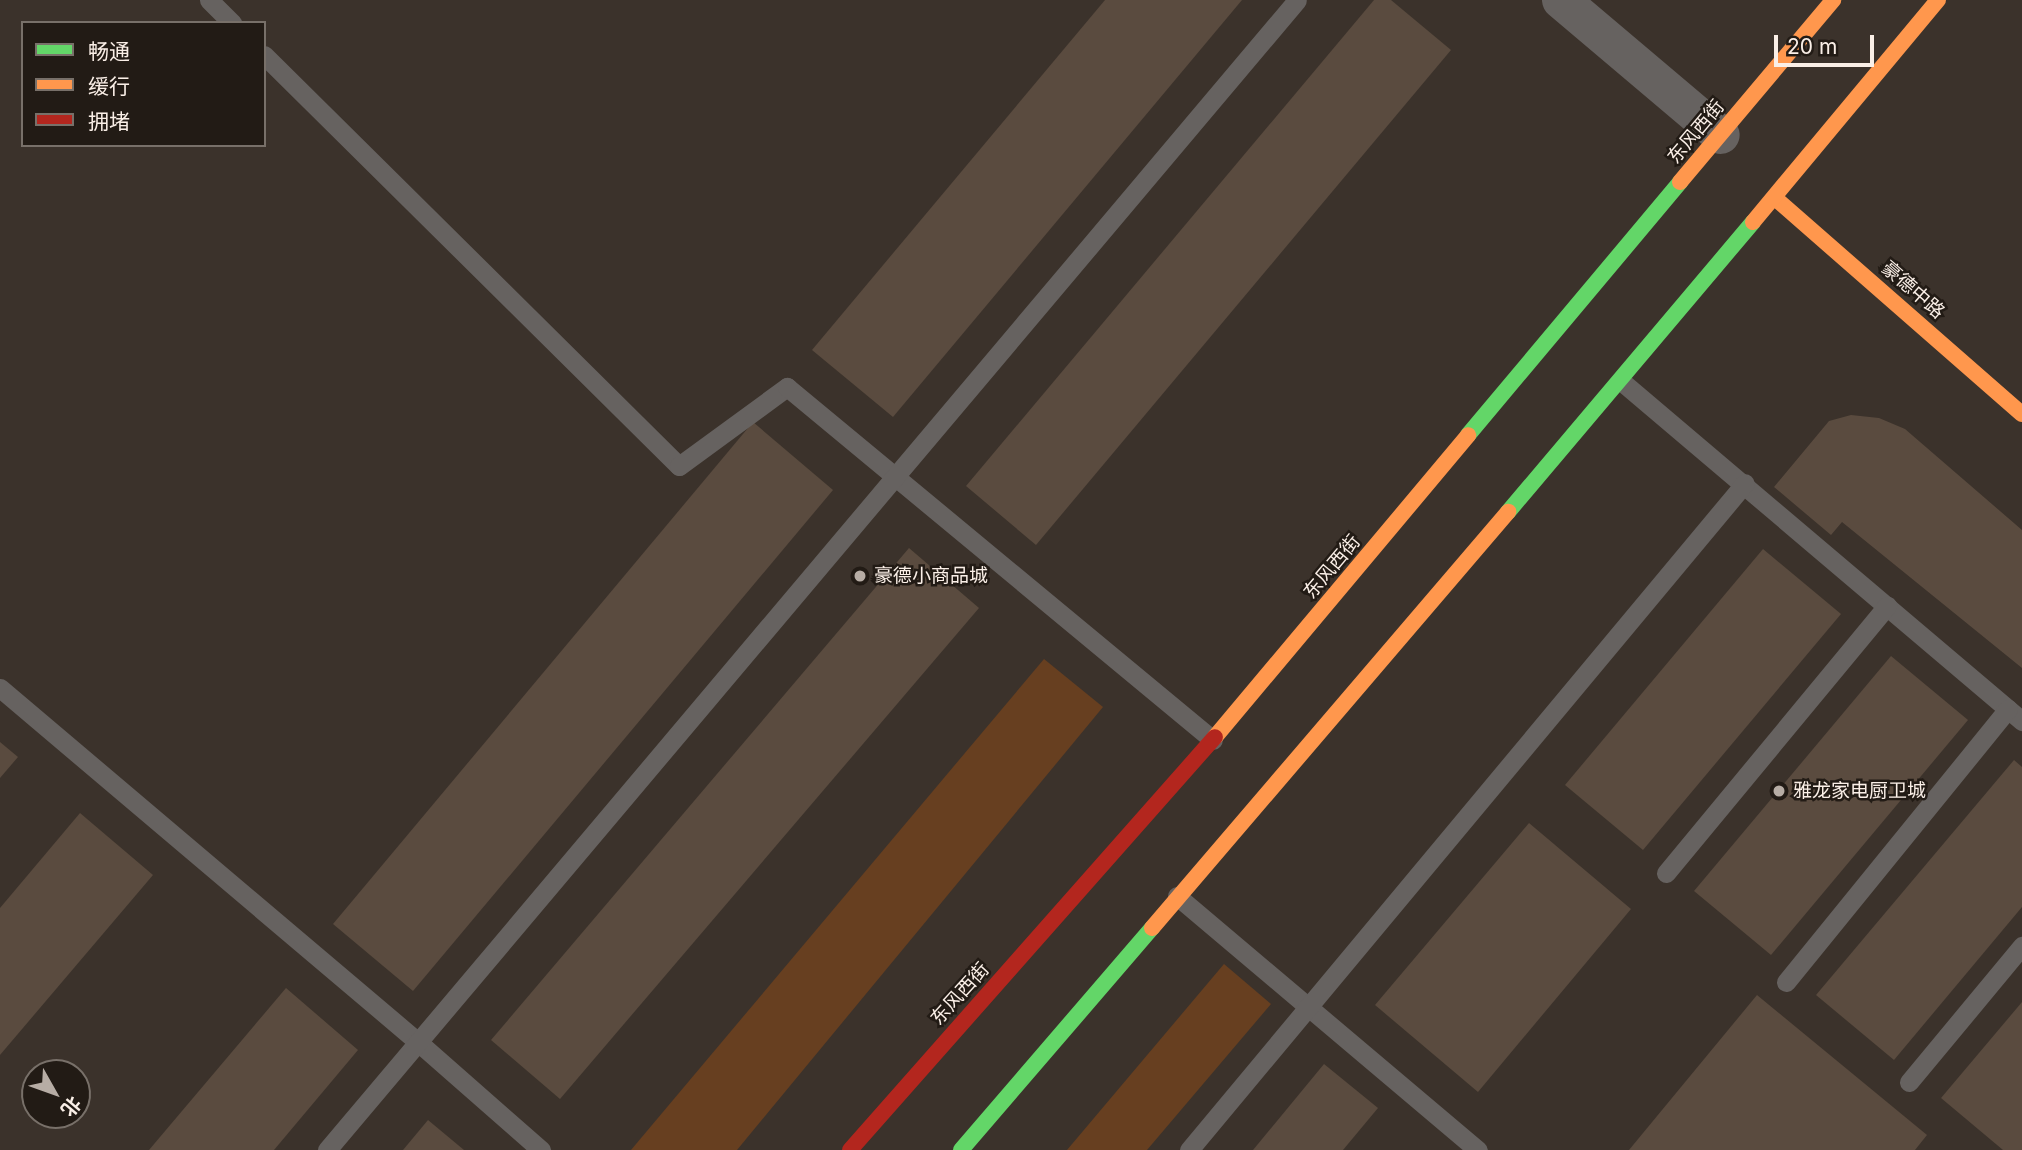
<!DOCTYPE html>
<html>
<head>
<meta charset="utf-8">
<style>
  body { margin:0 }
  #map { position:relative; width:2022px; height:1150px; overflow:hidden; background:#3b322b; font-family:Inter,"Noto Sans SC",sans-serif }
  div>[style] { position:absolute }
  .green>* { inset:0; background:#673f20 }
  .building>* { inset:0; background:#5a4b3f }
  .lane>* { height:19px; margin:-9.5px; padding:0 9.5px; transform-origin:9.5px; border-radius:9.5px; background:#666260 }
  .street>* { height:38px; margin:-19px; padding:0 19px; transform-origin:19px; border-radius:19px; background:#666260 }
  .fast>* { height:16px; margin:-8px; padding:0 8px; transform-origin:8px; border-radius:8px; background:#63d668 }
  .slow>* { height:16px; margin:-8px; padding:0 8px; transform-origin:8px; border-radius:8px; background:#ff974d }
  .jam>* { height:16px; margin:-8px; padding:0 8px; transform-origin:8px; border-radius:8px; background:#b3261e }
  .dots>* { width:19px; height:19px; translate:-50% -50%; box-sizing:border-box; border:4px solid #221b15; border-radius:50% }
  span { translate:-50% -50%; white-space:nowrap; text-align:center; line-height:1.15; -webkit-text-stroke:5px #221b15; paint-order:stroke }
  .street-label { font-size:19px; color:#faefe7 }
  .poi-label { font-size:19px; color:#faefe7 }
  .left { translate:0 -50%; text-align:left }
  .legend { position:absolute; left:21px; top:21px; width:245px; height:126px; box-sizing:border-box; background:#221b15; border:2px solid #787069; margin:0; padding:9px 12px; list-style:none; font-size:21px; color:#faefe7 }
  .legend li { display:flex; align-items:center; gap:14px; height:35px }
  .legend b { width:35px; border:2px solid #787069 }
  .north { position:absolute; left:21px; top:1059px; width:70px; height:70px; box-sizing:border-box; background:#221b15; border:2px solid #787069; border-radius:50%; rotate:130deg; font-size:19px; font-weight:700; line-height:28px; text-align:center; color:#faefe7 }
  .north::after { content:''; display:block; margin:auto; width:24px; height:32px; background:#b7ada5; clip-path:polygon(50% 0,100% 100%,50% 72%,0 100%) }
  .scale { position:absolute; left:1774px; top:35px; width:100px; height:32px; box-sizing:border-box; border:4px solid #faefe7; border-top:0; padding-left:9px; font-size:21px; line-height:24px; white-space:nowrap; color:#faefe7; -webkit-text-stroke:5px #221b15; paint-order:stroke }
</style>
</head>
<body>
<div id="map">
  <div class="green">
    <i style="clip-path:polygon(1044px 659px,1103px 707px,737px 1150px,631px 1150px)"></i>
    <i style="clip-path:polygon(1224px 964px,1271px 1004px,1147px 1150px,1067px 1150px)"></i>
  </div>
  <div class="building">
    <i style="clip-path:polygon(1105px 0,1242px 0,893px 417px,812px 350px)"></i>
    <i style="clip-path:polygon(1374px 0,1391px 0,1451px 50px,1036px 545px,966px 486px)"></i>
    <i style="clip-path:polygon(1851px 415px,1879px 418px,1905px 429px,2022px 530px,2022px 668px,1842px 522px,1831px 535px,1774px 487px,1829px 421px)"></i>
    <i style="clip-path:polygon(753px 422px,833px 490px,413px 991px,333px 924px)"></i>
    <i style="clip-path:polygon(909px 548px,979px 608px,560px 1099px,491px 1040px)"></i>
    <i style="clip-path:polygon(1763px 549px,1841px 614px,1643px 850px,1565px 785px)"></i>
    <i style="clip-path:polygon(1891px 656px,1968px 720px,1771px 955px,1694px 891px)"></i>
    <i style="clip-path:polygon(0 742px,18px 757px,0 778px)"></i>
    <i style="clip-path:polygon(2014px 760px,2022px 767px,2022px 907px,1894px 1060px,1816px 995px)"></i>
    <i style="clip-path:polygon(80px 813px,153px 875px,0 1055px,0 908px)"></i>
    <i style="clip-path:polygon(1529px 823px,1631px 909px,1478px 1092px,1375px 1005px)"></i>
    <i style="clip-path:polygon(286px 988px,358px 1050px,274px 1150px,149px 1150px)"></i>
    <i style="clip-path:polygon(1757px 995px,1927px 1135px,1915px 1150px,1629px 1150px)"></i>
    <i style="clip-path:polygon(2022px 1002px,2022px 1150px,2003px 1150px,1941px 1098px)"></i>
    <i style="clip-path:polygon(1324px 1064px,1378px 1108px,1343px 1150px,1253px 1150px)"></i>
    <i style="clip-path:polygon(428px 1120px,464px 1150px,403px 1150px)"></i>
  </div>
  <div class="lane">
    <i style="left:209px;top:0;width:33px;rotate:45deg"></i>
    <i style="left:264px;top:55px;width:584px;rotate:44.72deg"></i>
    <i style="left:679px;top:466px;width:134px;rotate:-36.2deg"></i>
    <i style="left:787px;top:387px;width:553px;rotate:39.65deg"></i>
    <i style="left:1621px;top:381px;width:526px;rotate:40.29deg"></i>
    <i style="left:0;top:688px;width:548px;rotate:40.26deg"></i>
    <i style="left:418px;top:1042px;width:164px;rotate:41.3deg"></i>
    <i style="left:1666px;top:873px;width:347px;rotate:-50.4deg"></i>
    <i style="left:1177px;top:896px;width:394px;rotate:40.2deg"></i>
    <i style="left:1786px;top:982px;width:352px;rotate:-50.9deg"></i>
    <i style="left:1909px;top:1082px;width:177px;rotate:-50.3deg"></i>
    <i style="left:327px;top:1150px;width:1504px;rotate:-49.85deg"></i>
    <i style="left:1189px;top:1150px;width:868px;rotate:-50.19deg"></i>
  </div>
  <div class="street">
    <i style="left:1561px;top:0;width:209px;rotate:40.2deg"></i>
  </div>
  <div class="fast">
    <i style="left:1468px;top:435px;width:330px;rotate:-50deg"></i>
    <i style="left:1508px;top:512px;width:380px;rotate:-49.8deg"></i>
    <i style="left:961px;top:1150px;width:293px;rotate:-49.3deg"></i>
  </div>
  <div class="slow">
    <i style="left:1680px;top:182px;width:238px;rotate:-49.9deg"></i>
    <i style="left:1775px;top:198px;width:328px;rotate:41.2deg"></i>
    <i style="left:1753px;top:222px;width:289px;rotate:-50.2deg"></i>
    <i style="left:1215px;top:737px;width:394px;rotate:-50deg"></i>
    <i style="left:1152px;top:928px;width:548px;rotate:-49.44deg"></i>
  </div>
  <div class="jam">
    <i style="left:850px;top:1150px;width:551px;rotate:-48.53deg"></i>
  </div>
  <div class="dots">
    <i style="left:860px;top:576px;background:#b7ada5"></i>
    <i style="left:1779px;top:791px;background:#b7ada5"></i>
  </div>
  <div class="street-label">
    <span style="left:1696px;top:132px;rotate:-50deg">东风西街</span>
    <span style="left:1913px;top:290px;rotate:41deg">豪德中路</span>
    <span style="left:1332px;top:567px;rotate:-50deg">东风西街</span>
    <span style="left:960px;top:994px;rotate:-48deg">东风西街</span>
  </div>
  <div class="poi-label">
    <span class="left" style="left:874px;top:576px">豪德小商品城</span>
    <span class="left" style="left:1793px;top:791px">雅龙家电厨卫城</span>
  </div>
  <ul class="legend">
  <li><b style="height:9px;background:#63d668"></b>畅通</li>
  <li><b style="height:9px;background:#ff974d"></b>缓行</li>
  <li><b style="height:9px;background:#b3261e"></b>拥堵</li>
  </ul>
  <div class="north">北</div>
  <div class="scale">20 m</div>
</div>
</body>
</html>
